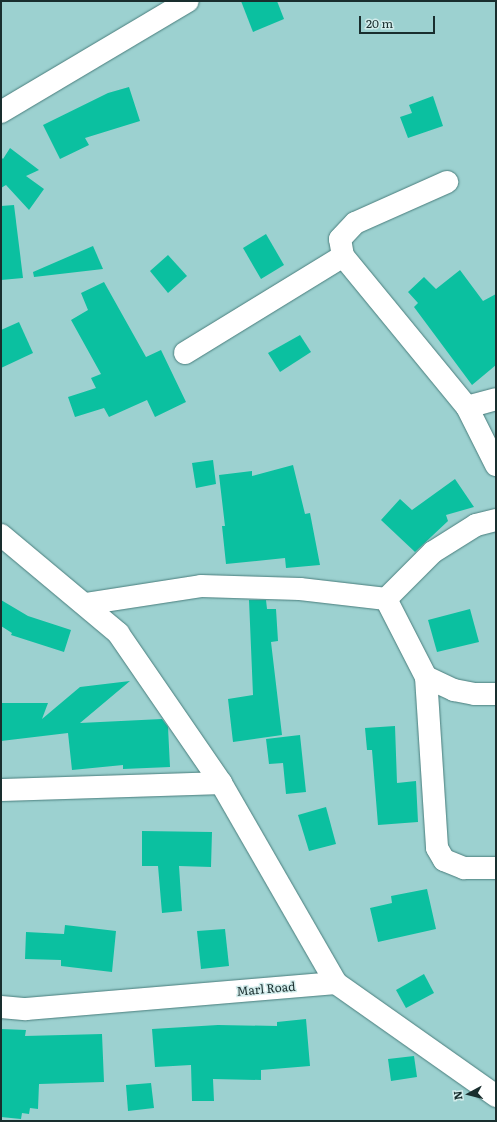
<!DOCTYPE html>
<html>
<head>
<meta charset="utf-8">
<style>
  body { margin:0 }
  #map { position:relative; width:497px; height:1122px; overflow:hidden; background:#9cd1d0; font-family:Literata,serif }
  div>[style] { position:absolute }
  .building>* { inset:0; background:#0bc0a0 }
  .roads { filter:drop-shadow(0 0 1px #497d7c) drop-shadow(0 0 1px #497d7c) }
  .street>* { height:22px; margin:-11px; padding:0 11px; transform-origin:11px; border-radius:11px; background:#fff }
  span { translate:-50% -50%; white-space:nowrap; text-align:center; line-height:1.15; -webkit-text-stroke:3px #d2eceb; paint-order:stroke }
  .street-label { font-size:12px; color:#192e2e }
  .frame { position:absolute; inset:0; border:2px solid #192e2e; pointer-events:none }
  .north { position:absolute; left:449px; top:1074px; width:40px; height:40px; -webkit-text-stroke:3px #d2eceb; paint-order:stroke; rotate:263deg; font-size:11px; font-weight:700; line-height:16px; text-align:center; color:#192e2e }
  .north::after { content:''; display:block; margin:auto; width:14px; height:18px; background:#192e2e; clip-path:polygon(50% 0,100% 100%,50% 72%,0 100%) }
  .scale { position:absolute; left:359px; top:16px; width:76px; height:18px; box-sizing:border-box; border:2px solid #192e2e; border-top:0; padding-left:5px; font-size:12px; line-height:14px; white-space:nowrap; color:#192e2e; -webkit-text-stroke:3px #d2eceb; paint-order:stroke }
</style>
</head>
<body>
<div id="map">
  <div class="building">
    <i style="clip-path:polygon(241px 1px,277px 1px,284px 19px,253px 32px)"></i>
    <i style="clip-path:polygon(129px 87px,140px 121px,85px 138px,89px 145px,60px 159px,43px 125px,108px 93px)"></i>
    <i style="clip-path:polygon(433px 96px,443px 126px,408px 138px,400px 117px,412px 113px,409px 105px)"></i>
    <i style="clip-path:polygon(10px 148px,39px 170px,26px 176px,44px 189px,29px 210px,6px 185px,1px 188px,1px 157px,3px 159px)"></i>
    <i style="clip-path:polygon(14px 205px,23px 278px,1px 280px,1px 206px)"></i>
    <i style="clip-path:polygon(266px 234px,284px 265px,261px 279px,243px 248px)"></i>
    <i style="clip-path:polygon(93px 246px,103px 269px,34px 277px,33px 272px)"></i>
    <i style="clip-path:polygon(168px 255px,187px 276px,168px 293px,150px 271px)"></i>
    <i style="clip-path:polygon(460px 270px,483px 301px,496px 294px,496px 365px,472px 385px,414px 307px,418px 303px,408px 292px,424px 277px,436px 289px)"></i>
    <i style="clip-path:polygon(104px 282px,146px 357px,161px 350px,186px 402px,155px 417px,147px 400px,109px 417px,104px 408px,75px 417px,68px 397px,96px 388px,91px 378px,101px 374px,71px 320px,88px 310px,81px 293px)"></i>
    <i style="clip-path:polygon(19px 322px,33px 353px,1px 368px,1px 330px)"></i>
    <i style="clip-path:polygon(300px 335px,311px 352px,280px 372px,268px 353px)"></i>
    <i style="clip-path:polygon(213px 460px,216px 484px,196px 488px,192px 463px)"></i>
    <i style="clip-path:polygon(293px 465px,305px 514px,310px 513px,320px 565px,286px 568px,285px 558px,226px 564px,222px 526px,225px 526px,219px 475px,252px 471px,252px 476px)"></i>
    <i style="clip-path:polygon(455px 479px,474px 507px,446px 515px,448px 521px,415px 552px,381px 520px,400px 499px,412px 510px)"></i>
    <i style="clip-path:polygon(1px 600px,28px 616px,71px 630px,64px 652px,11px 635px,12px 633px,1px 626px)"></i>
    <i style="clip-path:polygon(249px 600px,266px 600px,267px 609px,276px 609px,278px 641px,271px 642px,282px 735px,233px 742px,228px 699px,253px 695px)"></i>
    <i style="clip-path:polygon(470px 609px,479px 642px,437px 652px,428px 620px)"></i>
    <i style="clip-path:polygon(130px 681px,80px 723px,162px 719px,168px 727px,170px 767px,123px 769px,123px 765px,72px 770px,68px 733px,1px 741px,1px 703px,48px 703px,42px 719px,80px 687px)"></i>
    <i style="clip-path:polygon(395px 726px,397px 783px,416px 781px,418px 822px,378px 825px,372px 750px,367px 750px,365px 728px)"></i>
    <i style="clip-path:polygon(300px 735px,306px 792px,286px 794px,283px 763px,269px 764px,266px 739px)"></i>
    <i style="clip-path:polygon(326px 807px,336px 844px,309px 851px,298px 815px)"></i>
    <i style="clip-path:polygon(142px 831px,212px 832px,211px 867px,179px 866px,182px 911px,162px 913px,158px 866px,142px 866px)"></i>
    <i style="clip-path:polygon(427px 889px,436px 929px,378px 942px,370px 908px,392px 903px,391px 896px)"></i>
    <i style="clip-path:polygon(65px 925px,116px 931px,112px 972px,61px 966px,61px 960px,25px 959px,26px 932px,64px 934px)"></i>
    <i style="clip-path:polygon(225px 929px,229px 966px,201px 969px,197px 931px)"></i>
    <i style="clip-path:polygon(424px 974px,434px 993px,406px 1008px,396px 990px)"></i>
    <i style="clip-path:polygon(306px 1019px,310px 1066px,261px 1070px,261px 1080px,213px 1079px,214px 1101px,192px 1101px,191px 1065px,155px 1067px,152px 1029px,218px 1025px,277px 1026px,277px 1022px)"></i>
    <i style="clip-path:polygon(1px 1029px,26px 1030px,25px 1036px,102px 1034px,104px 1082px,39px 1084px,38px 1109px,30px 1108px,29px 1114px,22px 1113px,21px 1119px,1px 1117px)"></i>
    <i style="clip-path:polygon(414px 1056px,417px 1077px,391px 1081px,388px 1059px)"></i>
    <i style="clip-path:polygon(151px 1083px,154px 1108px,128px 1111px,126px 1085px)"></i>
  </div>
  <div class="roads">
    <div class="street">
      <i style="left:1px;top:112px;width:217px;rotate:-30.7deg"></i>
      <i style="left:343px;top:256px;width:17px;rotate:-100deg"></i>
      <i style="left:340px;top:239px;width:22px;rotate:-47deg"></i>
      <i style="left:355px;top:223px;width:101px;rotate:-24deg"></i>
      <i style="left:185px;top:353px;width:185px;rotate:-31.5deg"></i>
      <i style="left:343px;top:256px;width:195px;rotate:50.6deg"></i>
      <i style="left:467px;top:407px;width:65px;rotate:63.4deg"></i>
      <i style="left:467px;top:407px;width:30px;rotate:-15deg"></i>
      <i style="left:1px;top:535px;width:153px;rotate:39.9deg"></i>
      <i style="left:118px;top:633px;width:182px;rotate:55.5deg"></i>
      <i style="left:221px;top:783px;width:231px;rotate:60.1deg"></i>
      <i style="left:386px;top:599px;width:66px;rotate:-45deg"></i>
      <i style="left:433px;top:552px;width:51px;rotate:-32.1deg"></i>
      <i style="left:476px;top:525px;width:21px;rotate:-14deg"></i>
      <i style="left:85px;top:604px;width:117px;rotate:-8.8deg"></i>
      <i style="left:201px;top:586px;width:99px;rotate:1.7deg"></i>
      <i style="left:300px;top:589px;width:87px;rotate:6.6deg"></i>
      <i style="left:386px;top:599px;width:88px;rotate:62.9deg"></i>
      <i style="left:426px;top:677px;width:171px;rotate:86.3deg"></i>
      <i style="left:437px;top:848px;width:14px;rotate:60deg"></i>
      <i style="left:444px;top:860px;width:22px;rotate:22deg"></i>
      <i style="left:464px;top:868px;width:32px"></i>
      <i style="left:426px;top:677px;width:31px;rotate:25deg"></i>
      <i style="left:454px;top:690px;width:21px;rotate:11deg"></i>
      <i style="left:475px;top:694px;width:21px"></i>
      <i style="left:1px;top:790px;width:220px;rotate:-1.8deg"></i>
      <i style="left:1px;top:1007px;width:25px;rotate:5deg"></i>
      <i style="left:26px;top:1009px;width:311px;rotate:-4.8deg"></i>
      <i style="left:336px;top:983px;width:196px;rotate:35.2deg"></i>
    </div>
  </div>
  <div class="street-label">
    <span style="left:266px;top:989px;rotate:-5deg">Marl Road</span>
  </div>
  <div class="frame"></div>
  <div class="north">N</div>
  <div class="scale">20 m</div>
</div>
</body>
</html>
